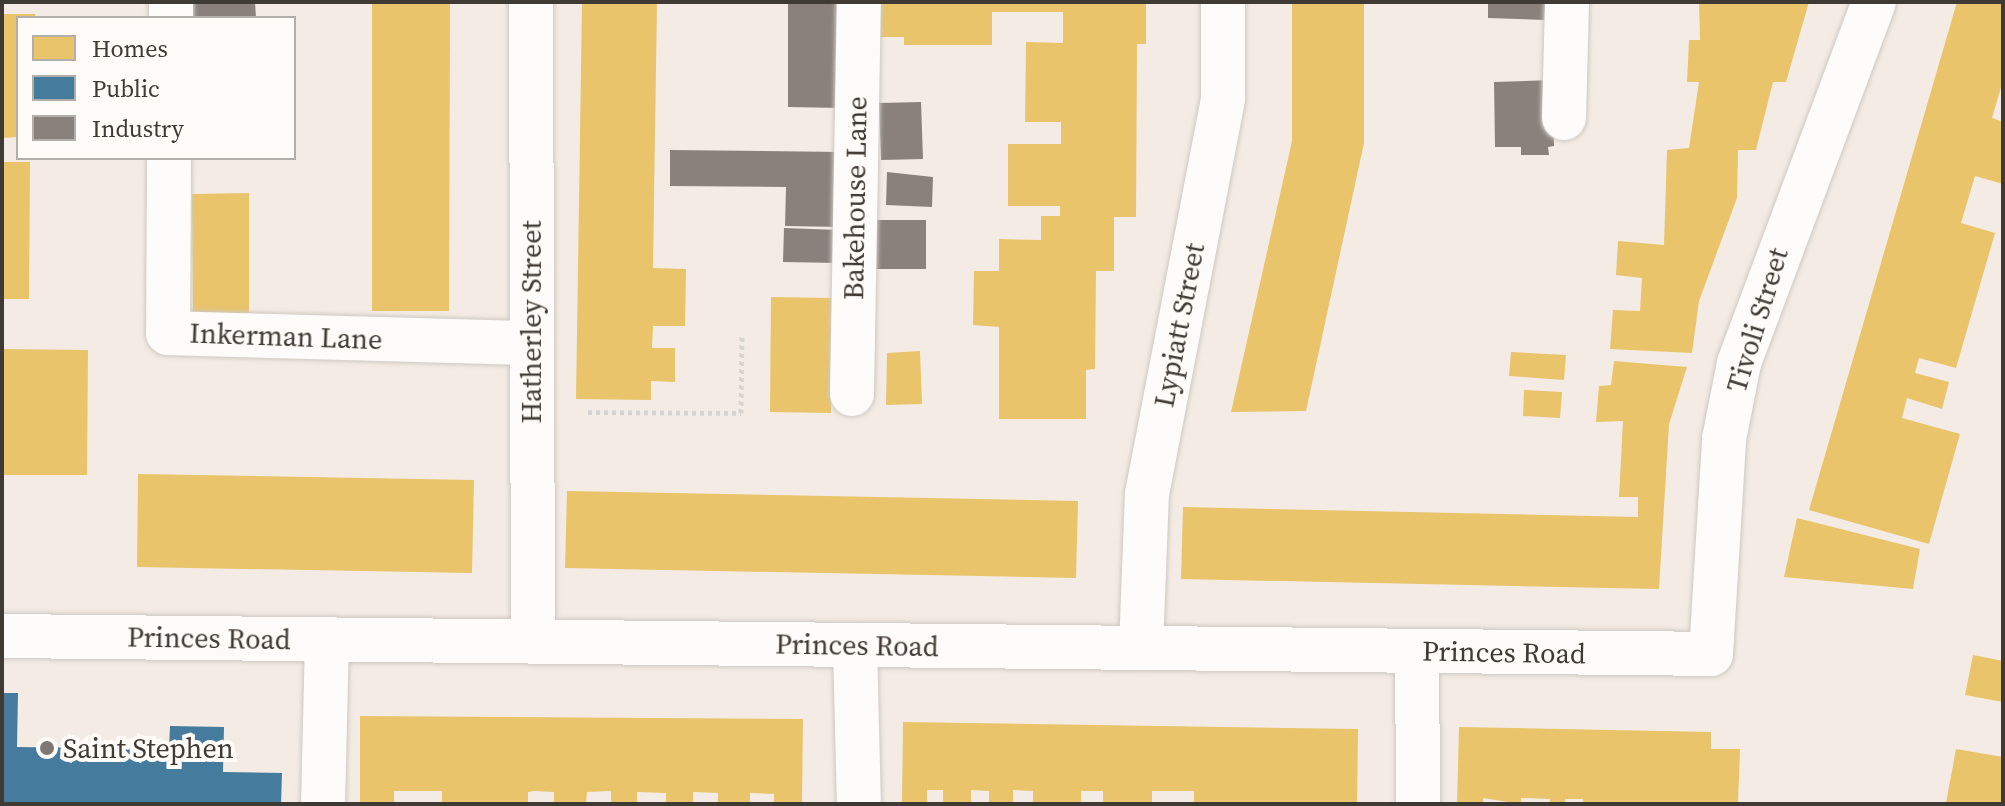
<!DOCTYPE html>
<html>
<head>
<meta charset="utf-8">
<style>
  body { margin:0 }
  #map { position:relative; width:2005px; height:806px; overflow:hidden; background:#f4ece4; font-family:"Source Serif 4",serif }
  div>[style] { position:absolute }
  .homes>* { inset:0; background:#e9c46a }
  .public>* { inset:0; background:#457b9d }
  .industry>* { inset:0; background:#8a817c }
  .path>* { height:5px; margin-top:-2.5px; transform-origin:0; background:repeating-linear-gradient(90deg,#d7d5d3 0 4px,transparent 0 8px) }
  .roads { filter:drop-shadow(0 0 2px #cec8c2) drop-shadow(0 0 2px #cec8c2) }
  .minor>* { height:44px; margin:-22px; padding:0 22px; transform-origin:22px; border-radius:22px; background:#fdfcfb }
  .dots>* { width:22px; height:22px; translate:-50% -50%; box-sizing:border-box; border:4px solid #fefbf8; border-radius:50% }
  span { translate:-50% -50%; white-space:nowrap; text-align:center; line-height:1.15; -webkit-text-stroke:8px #fefbf8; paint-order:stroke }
  .street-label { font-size:28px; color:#403a35 }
  .poi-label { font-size:28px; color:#403a35 }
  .left { translate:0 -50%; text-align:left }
  .frame { position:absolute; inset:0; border:4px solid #403a35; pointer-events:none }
  .legend { position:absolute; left:16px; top:16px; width:280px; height:144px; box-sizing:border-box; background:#fefbf8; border:2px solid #b2aeaa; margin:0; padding:10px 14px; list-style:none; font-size:24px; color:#403a35 }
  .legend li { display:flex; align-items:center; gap:16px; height:40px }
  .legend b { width:40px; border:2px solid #b2aeaa }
</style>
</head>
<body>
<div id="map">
  <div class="homes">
    <i style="clip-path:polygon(372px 2px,450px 2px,449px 311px,372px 311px)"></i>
    <i style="clip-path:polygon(582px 2px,657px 2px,653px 268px,686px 269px,685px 326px,653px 326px,652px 348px,675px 348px,675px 382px,651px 381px,651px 400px,576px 399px)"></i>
    <i style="clip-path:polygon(876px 2px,1146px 2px,1146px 44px,1137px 44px,1136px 217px,1114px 217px,1114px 271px,1096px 271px,1095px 369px,1086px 370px,1086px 419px,999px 419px,999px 327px,973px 325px,974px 271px,999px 271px,999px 239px,1041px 240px,1041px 216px,1060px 216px,1060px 206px,1008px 206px,1008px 144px,1061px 144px,1061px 122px,1025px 122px,1026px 42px,1063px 43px,1063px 12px,992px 12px,992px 45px,904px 45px,904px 37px,876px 37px)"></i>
    <i style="clip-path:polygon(1292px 2px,1364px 2px,1364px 143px,1306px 411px,1231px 412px,1292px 141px)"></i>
    <i style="clip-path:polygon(1699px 2px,1809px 2px,1786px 82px,1773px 82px,1756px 150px,1738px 150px,1737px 198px,1699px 301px,1692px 353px,1610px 349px,1613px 310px,1640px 311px,1642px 278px,1616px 275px,1618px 241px,1664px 245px,1667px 150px,1689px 148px,1699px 82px,1687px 82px,1689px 40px,1700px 40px)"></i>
    <i style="clip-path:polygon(1957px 2px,2003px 2px,2003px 81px,1992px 118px,2003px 122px,2003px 184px,1975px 176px,1961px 223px,1995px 233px,1956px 368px,1919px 358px,1915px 373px,1949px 382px,1942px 409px,1907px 398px,1902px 418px,1960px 434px,1929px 544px,1809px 510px)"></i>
    <i style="clip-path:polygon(2px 14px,35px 14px,35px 18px,18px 18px,18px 137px,2px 138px)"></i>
    <i style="clip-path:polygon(2px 162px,30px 162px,29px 299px,2px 299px)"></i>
    <i style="clip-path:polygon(249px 193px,249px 313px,193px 313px,192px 194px)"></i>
    <i style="clip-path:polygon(771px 297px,832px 298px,831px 413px,770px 412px)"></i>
    <i style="clip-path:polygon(2px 349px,88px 350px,87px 475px,2px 475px)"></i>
    <i style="clip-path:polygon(920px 351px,922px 404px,886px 405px,887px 353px)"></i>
    <i style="clip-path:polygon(1511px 352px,1566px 355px,1564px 380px,1509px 376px)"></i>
    <i style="clip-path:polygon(1614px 361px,1687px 367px,1669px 424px,1659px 589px,1181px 579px,1183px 507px,1638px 517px,1638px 497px,1619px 497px,1623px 421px,1596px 422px,1599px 386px,1611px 385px)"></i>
    <i style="clip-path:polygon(1524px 390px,1562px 392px,1560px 418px,1523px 416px)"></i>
    <i style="clip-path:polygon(138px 474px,474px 480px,472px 573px,137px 567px)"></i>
    <i style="clip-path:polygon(567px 491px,1078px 501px,1076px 578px,565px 568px)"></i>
    <i style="clip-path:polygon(1797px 518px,1920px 549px,1913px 589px,1784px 577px)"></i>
    <i style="clip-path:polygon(1973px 655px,2003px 661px,2003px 702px,1965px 695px)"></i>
    <i style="clip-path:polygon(360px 716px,803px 719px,802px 804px,774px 804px,774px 794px,750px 793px,750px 804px,718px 804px,718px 793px,693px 792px,693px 804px,666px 804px,666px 793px,637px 792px,637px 804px,611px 804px,611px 791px,587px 792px,586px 804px,554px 804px,554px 792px,534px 791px,528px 792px,528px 804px,442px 804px,442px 791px,394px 791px,394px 804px,360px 804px)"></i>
    <i style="clip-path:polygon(903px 722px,1358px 729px,1357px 804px,1194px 804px,1194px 791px,1152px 791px,1152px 804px,1103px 804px,1103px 791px,1081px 791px,1081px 804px,1033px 804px,1033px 791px,1013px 790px,1013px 804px,989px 804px,989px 791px,971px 790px,971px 804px,943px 804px,943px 790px,927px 790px,927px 804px,902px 804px)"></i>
    <i style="clip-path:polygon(1459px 727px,1711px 732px,1711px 749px,1740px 749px,1738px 804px,1583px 804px,1583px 799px,1565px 799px,1565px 804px,1550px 804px,1550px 799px,1521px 798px,1521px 804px,1483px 798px,1483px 804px,1457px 804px)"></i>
    <i style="clip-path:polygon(1956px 749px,2003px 757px,2003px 804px,1946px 803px)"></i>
  </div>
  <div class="public">
    <i style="clip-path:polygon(2px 693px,18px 693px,17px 747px,169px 749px,170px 726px,224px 727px,223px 772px,282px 773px,281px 804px,2px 804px)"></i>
  </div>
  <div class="industry">
    <i style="clip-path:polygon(191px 2px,255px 2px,256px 18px,191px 18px)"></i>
    <i style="clip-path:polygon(788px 2px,842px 2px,841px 108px,788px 107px)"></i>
    <i style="clip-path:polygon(1488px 2px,1547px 2px,1546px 20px,1488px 18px)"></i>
    <i style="clip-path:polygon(1553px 80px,1554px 146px,1548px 147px,1549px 155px,1521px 155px,1521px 147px,1495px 147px,1494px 82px)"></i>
    <i style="clip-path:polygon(921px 102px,923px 159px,881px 160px,879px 103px)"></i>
    <i style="clip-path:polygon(670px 150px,843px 152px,842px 227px,785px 226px,786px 187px,670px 186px)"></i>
    <i style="clip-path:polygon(887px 172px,933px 177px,932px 207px,886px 205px)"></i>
    <i style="clip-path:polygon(869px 220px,926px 220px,926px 269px,869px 269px)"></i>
    <i style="clip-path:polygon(784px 228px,839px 230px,838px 263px,783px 262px)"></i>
  </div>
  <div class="path">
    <i style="left:588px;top:412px;width:153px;rotate:0.4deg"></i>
    <i style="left:741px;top:413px;width:78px;rotate:-89.3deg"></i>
  </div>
  <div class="roads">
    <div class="minor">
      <i style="left:531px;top:2px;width:639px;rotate:89.82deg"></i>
      <i style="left:171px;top:18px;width:16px;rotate:-90deg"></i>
      <i style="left:1564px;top:118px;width:116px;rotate:-88.5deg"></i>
      <i style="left:169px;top:158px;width:175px;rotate:90.3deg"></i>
      <i style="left:168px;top:333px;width:362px;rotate:1.6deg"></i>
      <i style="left:852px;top:394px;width:392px;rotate:-89deg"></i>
      <i style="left:2px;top:636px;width:1709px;rotate:0.6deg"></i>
      <i style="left:1711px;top:654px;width:215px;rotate:-86.5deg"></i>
      <i style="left:1724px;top:439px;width:77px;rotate:-78.8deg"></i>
      <i style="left:1739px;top:363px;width:385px;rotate:-69.5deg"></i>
      <i style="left:855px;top:645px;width:159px;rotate:88.6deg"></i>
      <i style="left:1141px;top:648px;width:154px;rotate:-87.8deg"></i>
      <i style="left:1147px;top:494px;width:403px;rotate:-79.1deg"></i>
      <i style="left:1223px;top:98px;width:96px;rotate:-90deg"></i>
      <i style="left:1417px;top:651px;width:153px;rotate:89.6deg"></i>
      <i style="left:323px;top:804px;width:164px;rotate:-88.6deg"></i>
    </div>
  </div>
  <div class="dots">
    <i style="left:47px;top:748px;background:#7f7872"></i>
  </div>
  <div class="street-label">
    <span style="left:855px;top:198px;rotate:-89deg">Bakehouse Lane</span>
    <span style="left:1757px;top:320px;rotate:-73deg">Tivoli Street</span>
    <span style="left:531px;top:322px;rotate:-90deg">Hatherley Street</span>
    <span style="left:1179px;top:325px;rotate:-79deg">Lypiatt Street</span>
    <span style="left:286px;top:336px;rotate:2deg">Inkerman Lane</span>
    <span style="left:209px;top:638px;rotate:1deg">Princes Road</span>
    <span style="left:857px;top:645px;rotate:1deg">Princes Road</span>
    <span style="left:1504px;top:652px;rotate:1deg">Princes Road</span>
  </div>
  <div class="poi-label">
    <span class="left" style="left:63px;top:748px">Saint Stephen</span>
  </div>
  <div class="frame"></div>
  <ul class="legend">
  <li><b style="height:22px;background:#e9c46a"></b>Homes</li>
  <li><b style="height:22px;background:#457b9d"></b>Public</li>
  <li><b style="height:22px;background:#8a817c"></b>Industry</li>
  </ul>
</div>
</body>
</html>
